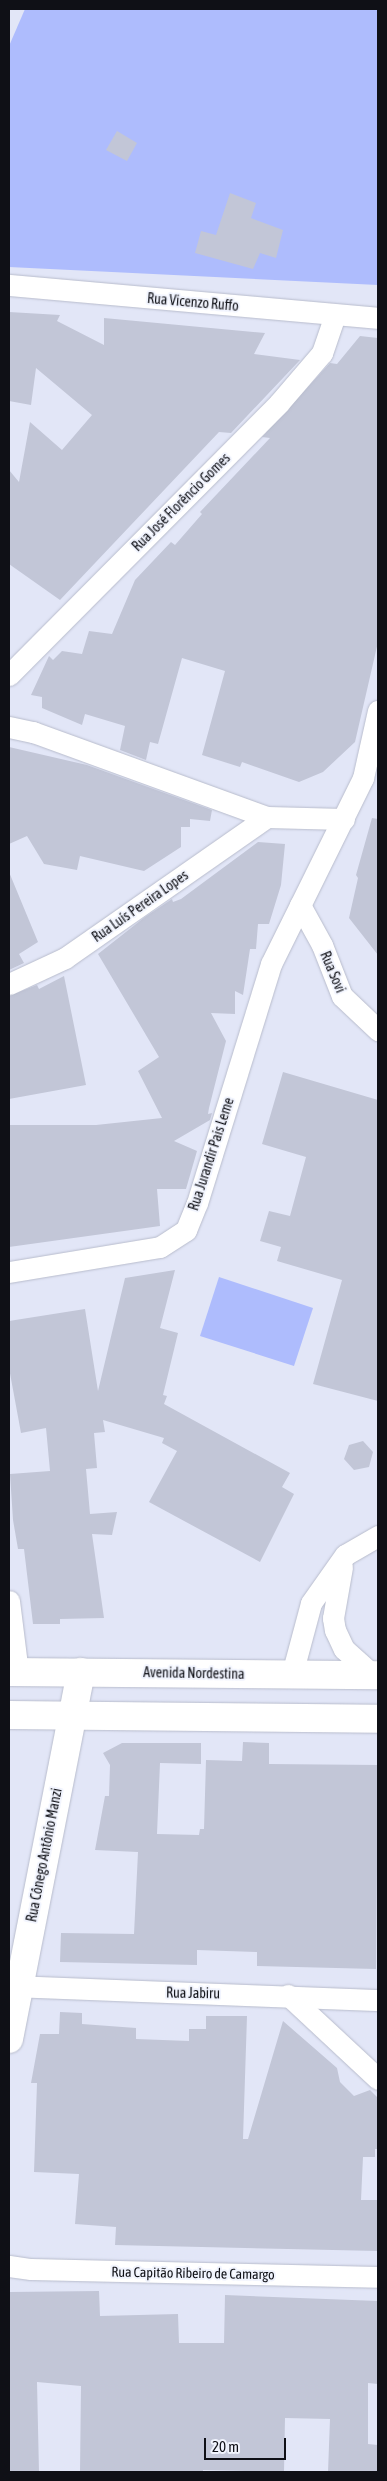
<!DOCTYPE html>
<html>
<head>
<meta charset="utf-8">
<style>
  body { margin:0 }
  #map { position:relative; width:387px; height:2481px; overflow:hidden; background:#e2e6f7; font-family:"Asap Condensed",sans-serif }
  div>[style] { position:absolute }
  .green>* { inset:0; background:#aebcfd }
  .building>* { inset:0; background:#c2c6d7 }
  .roads { filter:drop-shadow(0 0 1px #b8bccc) drop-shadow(0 0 1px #b8bccc) }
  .street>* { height:21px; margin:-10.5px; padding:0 10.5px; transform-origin:10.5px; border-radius:10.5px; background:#fff }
  .secondary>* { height:28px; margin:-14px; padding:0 14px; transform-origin:14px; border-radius:14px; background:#fff }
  span { translate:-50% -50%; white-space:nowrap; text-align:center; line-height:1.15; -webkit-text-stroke:4px #f1f4fe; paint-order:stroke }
  .street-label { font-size:14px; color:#0f1016 }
  .frame { position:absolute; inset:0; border:10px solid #0f1016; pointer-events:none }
  .scale { position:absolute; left:204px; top:2438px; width:82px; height:22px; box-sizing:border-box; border:2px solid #0f1016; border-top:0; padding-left:6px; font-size:15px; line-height:18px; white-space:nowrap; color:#0f1016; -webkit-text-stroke:4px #f1f4fe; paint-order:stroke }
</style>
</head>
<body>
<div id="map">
  <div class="green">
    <i style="clip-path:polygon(25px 9px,378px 9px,378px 285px,9px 267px,9px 46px)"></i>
    <i style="clip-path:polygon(219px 1277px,313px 1308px,294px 1366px,200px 1336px)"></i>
  </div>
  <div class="building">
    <i style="clip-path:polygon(117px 131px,137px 143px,127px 161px,106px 150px)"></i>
    <i style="clip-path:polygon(230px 193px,256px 203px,251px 218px,283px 230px,276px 258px,260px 253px,253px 269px,195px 253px,201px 231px,216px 235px)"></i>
    <i style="clip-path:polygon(9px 312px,60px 315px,57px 321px,104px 345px,104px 318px,265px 333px,254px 354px,300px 360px,231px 433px,219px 432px,60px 600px,9px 564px,9px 470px,19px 482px,30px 422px,62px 450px,92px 415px,36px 368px,31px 405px,9px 401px)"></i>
    <i style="clip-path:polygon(360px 336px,378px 338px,378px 642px,355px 742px,323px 772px,299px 782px,242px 762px,240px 767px,202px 755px,225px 671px,182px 658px,158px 744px,150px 742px,146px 760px,120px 750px,125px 726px,85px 714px,82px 725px,42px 708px,42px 697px,31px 695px,49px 656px,53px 660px,62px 651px,82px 654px,89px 631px,112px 634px,135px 580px,171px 542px,175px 545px,202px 514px,200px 512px,270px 438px,262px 437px,330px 363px,337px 364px)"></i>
    <i style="clip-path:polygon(9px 747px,87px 765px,212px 810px,210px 821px,190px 819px,190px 827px,181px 827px,181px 847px,144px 871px,80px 856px,77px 870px,44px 864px,27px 836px,9px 844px)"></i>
    <i style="clip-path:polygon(372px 818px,378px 819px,378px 955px,349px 918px,358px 878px,356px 875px)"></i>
    <i style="clip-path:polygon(258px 842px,285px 844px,281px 885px,269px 924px,258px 924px,256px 949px,250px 949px,243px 995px,235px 991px,235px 1014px,211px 1013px,226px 1041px,209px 1108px,208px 1114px,212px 1113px,210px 1120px,174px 1141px,197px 1151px,186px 1189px,157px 1189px,160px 1226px,9px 1247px,9px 1125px,96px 1125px,162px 1118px,138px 1071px,159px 1057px,98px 954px,145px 917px,172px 899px,173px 902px,181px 899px)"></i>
    <i style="clip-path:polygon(9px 872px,38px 942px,19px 954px,24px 963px,9px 970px)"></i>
    <i style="clip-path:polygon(64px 976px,86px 1085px,9px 1099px,9px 996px,37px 985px,39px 989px)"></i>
    <i style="clip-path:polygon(283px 1072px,378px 1100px,378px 1401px,313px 1384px,342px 1280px,277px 1261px,281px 1247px,260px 1241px,269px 1211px,290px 1216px,306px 1157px,262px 1144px)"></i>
    <i style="clip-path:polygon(175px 1270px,160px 1328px,178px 1333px,163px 1395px,167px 1396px,164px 1404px,290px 1473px,282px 1487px,294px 1494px,260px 1562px,149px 1502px,177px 1451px,162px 1443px,164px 1438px,103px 1420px,105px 1432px,94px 1433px,97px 1468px,86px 1469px,90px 1514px,117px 1512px,112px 1535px,92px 1534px,104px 1618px,60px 1619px,60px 1624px,33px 1624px,24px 1549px,18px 1549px,13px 1520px,10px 1474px,50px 1471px,46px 1428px,21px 1433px,9px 1368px,9px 1321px,85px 1309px,98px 1391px,125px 1278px)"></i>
    <i style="clip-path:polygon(363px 1441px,373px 1452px,369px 1467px,354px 1470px,344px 1459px,349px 1445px)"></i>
    <i style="clip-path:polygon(243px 1742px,269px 1743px,269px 1764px,378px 1765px,376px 1969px,257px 1966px,257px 1952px,197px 1950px,197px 1965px,60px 1962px,61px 1933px,134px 1934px,138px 1852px,95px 1850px,105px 1796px,109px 1796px,110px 1765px,103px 1753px,122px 1743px,201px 1743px,201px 1764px,160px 1763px,157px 1834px,199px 1835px,200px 1829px,204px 1829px,206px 1760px,242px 1761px)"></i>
    <i style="clip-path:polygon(60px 2012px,82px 2013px,82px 2024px,136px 2028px,136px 2039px,189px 2041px,189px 2029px,206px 2029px,206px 2016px,247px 2016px,243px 2139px,248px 2139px,283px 2021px,337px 2068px,340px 2082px,354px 2096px,370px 2090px,378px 2098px,378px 2149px,375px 2149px,375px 2157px,363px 2157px,361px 2200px,378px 2200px,378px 2251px,115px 2245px,116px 2227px,75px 2224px,79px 2174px,34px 2172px,37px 2083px,31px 2083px,40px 2034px,59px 2034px)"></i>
    <i style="clip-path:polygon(99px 2291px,100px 2316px,178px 2314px,179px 2343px,224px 2343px,225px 2295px,378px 2301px,378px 2384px,368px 2383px,368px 2444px,378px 2445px,378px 2472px,328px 2472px,330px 2419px,285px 2418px,284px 2472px,203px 2470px,203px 2472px,80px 2472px,81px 2386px,37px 2382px,39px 2472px,9px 2472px,9px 2292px)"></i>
  </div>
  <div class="roads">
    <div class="street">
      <i style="left:9px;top:285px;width:370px;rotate:5.1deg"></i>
      <i style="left:9px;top:675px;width:383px;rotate:-45.2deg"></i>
      <i style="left:279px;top:403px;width:66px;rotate:-49.3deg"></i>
      <i style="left:322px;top:353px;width:40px;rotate:-71.1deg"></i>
      <i style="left:9px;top:727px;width:25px;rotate:12deg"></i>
      <i style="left:33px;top:732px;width:249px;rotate:20deg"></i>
      <i style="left:267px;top:817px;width:77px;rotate:1.5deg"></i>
      <i style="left:300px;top:905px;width:46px;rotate:61.2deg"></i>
      <i style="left:322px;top:945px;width:55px;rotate:68.6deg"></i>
      <i style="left:342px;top:996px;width:50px;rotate:43.4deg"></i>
      <i style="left:9px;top:984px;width:62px;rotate:-24.9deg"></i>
      <i style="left:65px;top:958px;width:246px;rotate:-34.9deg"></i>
      <i style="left:9px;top:1272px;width:153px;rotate:-9.4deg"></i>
      <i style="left:160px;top:1247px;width:31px;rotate:-33deg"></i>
      <i style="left:186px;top:1230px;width:29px;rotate:-68deg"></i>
      <i style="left:197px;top:1203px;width:250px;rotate:-72.8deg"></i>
      <i style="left:271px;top:964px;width:208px;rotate:-63.7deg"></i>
      <i style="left:363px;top:778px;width:69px;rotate:-77.4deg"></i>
      <i style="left:342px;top:1567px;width:52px;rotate:100deg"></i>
      <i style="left:333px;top:1618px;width:12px;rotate:81deg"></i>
      <i style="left:335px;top:1630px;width:21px;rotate:65deg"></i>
      <i style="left:344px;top:1649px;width:39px;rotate:42deg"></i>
      <i style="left:9px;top:1601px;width:73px;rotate:82.9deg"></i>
      <i style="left:292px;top:1674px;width:73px;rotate:-75deg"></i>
      <i style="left:311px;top:1603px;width:59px;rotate:-54.7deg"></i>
      <i style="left:345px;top:1555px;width:38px;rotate:-30deg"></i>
      <i style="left:9px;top:1986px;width:369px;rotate:2.2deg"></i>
      <i style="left:288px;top:1995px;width:123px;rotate:43deg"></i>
      <i style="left:9px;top:2266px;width:22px;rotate:8deg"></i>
      <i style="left:31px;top:2269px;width:347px;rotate:1.3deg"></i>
    </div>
    <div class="secondary">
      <i style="left:9px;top:1672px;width:369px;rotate:0.5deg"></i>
      <i style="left:9px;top:1715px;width:369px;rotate:0.6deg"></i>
      <i style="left:9px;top:2039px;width:374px;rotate:-78.9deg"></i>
    </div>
  </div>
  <div class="street-label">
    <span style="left:193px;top:302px;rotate:5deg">Rua Vicenzo Ruffo</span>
    <span style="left:181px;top:502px;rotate:-45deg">Rua José Florêncio Gomes</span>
    <span style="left:140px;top:906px;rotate:-35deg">Rua Luís Pereira Lopes</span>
    <span style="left:333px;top:972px;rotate:67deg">Rua Sovi</span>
    <span style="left:211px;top:1154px;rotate:-72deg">Rua Jurandir Pais Leme</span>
    <span style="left:194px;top:1673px;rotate:1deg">Avenida Nordestina</span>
    <span style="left:44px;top:1855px;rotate:-79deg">Rua Cônego Antônio Manzi</span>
    <span style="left:193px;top:1993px;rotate:1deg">Rua Jabiru</span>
    <span style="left:193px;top:2273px;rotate:1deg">Rua Capitão Ribeiro de Camargo</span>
  </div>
  <div class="frame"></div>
  <div class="scale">20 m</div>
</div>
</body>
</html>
